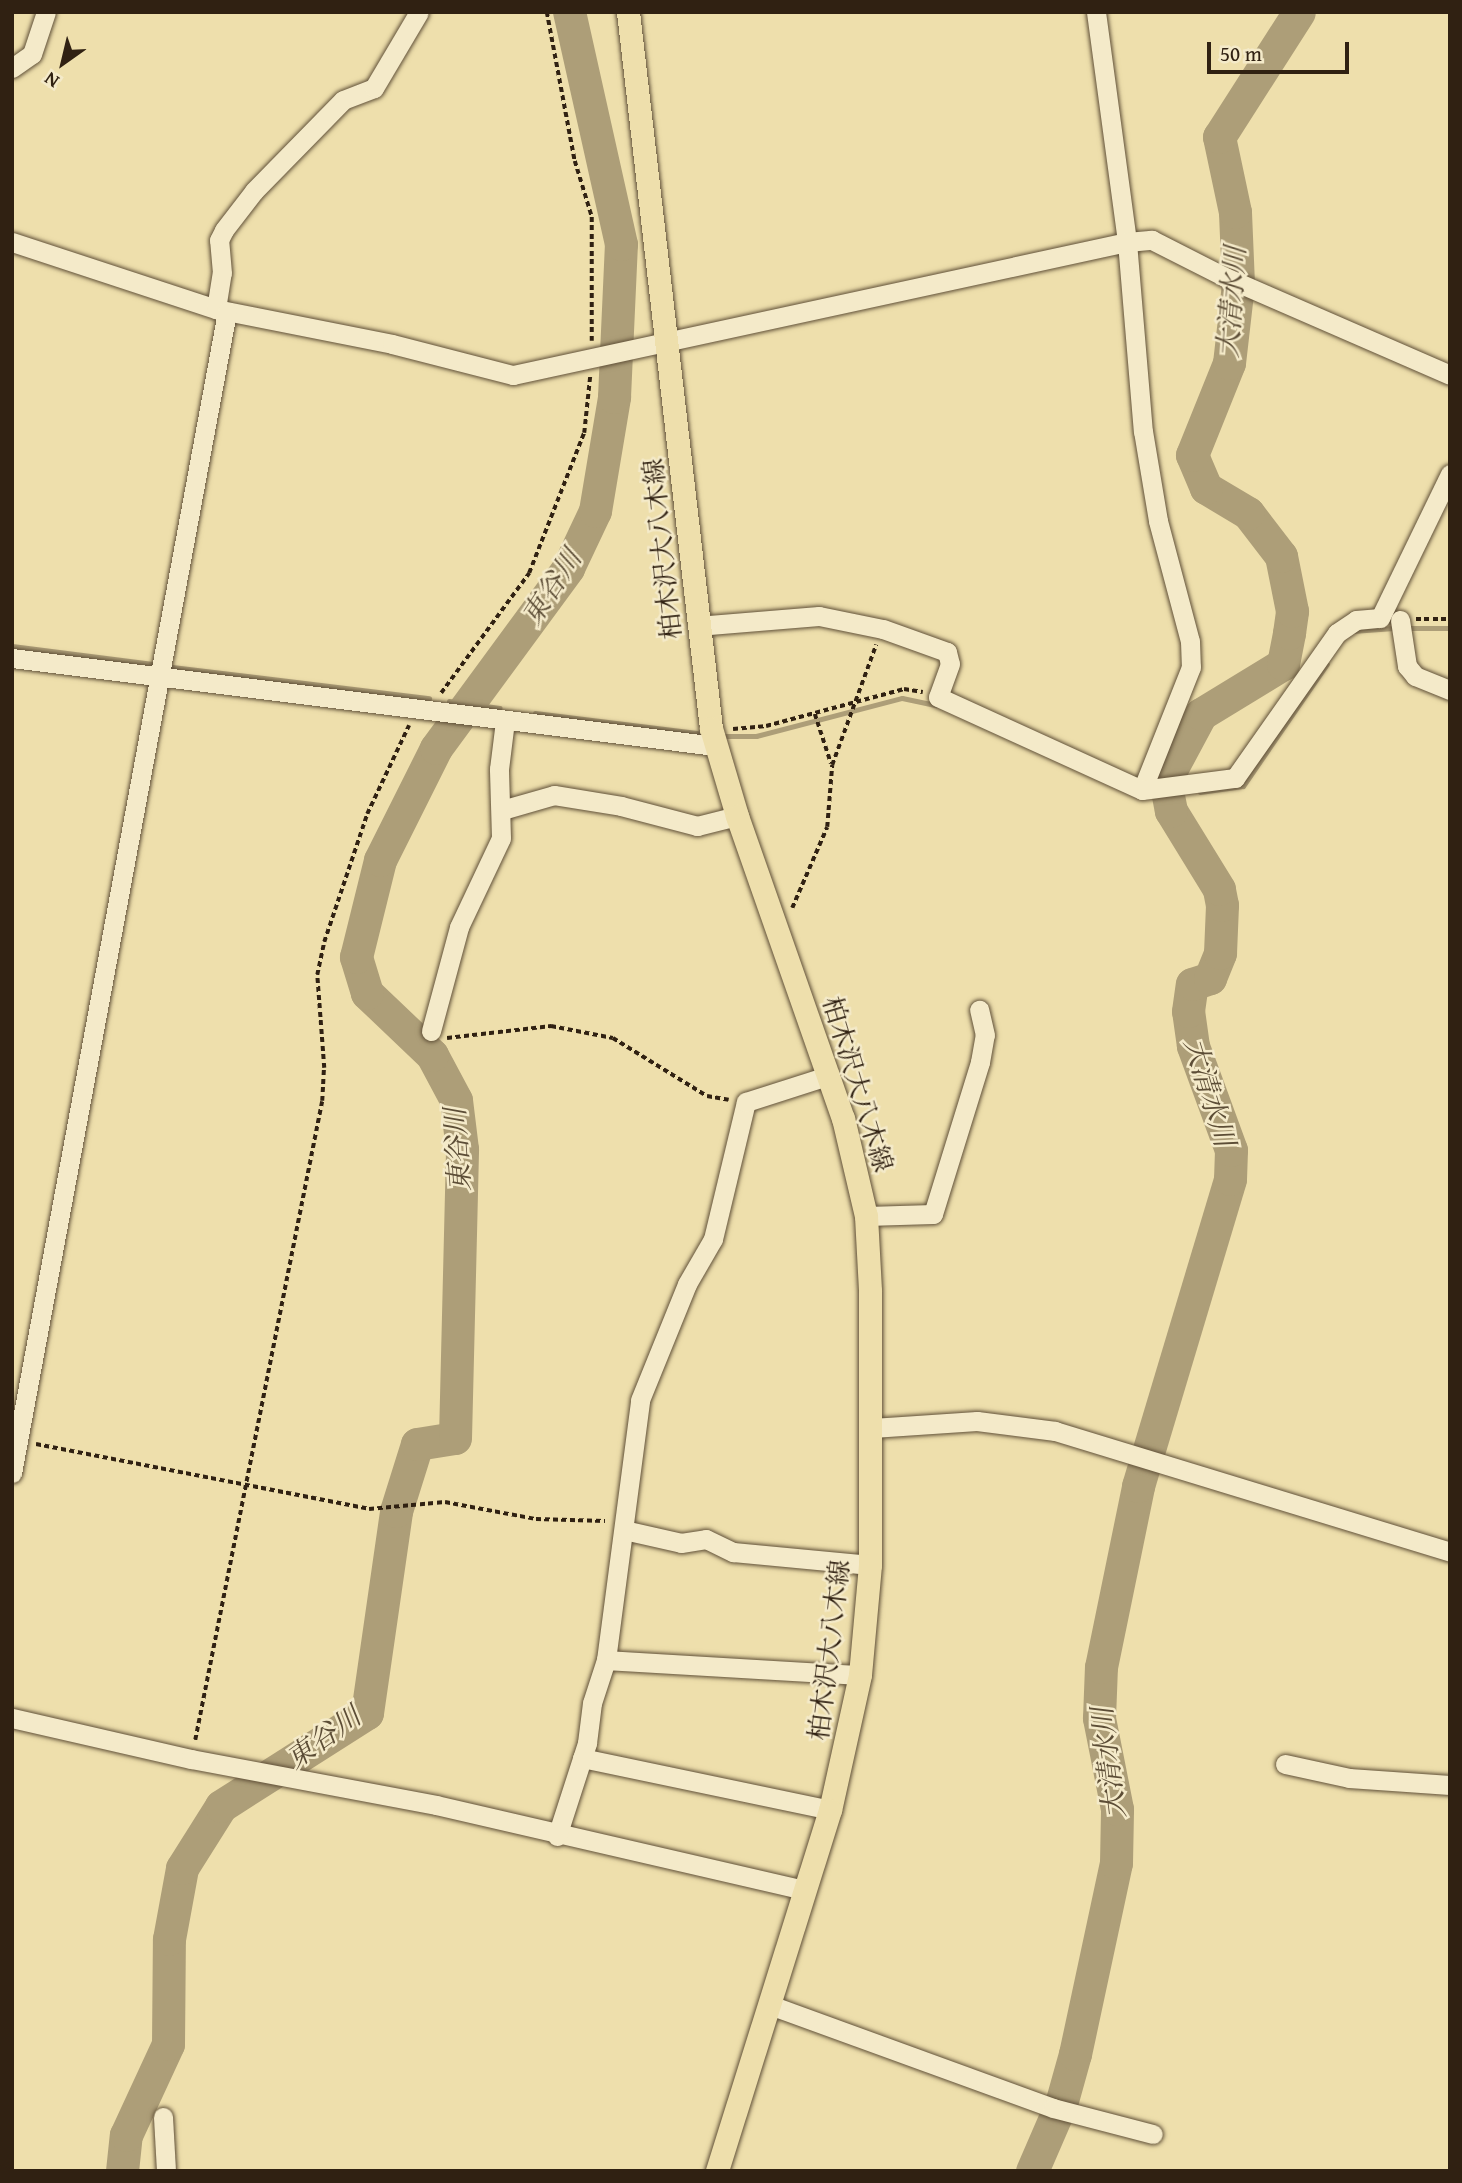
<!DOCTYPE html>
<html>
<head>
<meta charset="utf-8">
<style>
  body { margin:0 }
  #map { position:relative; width:1462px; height:2183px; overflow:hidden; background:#eedfac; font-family:"Gentium Book Plus","Noto Serif JP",serif }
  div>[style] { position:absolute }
  .stream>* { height:5px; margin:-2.5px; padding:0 2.5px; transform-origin:2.5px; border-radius:2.5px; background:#ad9e78 }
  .river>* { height:33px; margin:-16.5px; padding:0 16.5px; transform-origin:16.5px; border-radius:16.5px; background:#ad9e78 }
  .path>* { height:3.5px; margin-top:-1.75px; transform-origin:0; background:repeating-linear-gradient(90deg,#302112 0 5px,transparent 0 8.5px) }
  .roads { filter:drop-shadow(0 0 2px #605038) drop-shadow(0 0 2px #605038) }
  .minor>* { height:19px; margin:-9.5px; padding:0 9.5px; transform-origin:9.5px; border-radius:9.5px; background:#f4eac9 }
  .major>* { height:23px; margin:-11.5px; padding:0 11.5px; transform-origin:11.5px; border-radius:11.5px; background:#eedfac }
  span { translate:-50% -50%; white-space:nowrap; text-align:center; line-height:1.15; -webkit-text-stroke:5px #f4eac9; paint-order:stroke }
  .street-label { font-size:26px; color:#302112 }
  .water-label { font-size:28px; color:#5c4d36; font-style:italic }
  .frame { position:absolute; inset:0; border:14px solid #302112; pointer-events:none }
  .north { position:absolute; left:28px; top:28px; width:70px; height:70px; -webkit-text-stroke:5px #f4eac9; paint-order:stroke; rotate:214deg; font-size:19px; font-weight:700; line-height:28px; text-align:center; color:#302112 }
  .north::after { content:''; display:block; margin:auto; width:24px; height:32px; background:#302112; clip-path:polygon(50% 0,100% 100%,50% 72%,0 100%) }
  .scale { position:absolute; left:1207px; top:42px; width:142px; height:32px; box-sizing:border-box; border:4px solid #302112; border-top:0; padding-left:9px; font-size:21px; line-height:24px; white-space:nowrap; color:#302112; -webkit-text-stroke:5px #f4eac9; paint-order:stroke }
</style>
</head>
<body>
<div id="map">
  <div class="stream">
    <i style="left:1409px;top:628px;width:41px"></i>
    <i style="left:1352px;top:631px;width:42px;rotate:-4.1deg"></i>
    <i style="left:12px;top:646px;width:142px;rotate:7.3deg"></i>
    <i style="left:172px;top:667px;width:259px;rotate:6.9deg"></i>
    <i style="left:449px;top:701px;width:51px;rotate:7.8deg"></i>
    <i style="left:535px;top:713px;width:163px;rotate:7deg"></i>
    <i style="left:725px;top:736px;width:31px"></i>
    <i style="left:756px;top:736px;width:151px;rotate:-14.6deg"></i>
    <i style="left:902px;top:698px;width:35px;rotate:12deg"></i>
    <i style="left:1200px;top:792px;width:43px;rotate:-7.9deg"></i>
    <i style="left:1243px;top:786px;width:148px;rotate:-55.5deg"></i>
  </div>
  <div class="river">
    <i style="left:122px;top:2171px;width:36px;rotate:-84deg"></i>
    <i style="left:126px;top:2135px;width:100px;rotate:-65.2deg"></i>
    <i style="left:168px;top:2044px;width:105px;rotate:-89.5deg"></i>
    <i style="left:169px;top:1939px;width:72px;rotate:-79.6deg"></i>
    <i style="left:182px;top:1868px;width:73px;rotate:-57.8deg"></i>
    <i style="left:221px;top:1806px;width:173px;rotate:-32.5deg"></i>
    <i style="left:367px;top:1713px;width:204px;rotate:-81.8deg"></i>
    <i style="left:396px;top:1511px;width:70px;rotate:-72.6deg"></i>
    <i style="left:417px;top:1444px;width:38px;rotate:-9deg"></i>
    <i style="left:455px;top:1438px;width:289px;rotate:-88.6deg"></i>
    <i style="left:462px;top:1149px;width:49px;rotate:-97deg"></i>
    <i style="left:456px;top:1100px;width:51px;rotate:-118.1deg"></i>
    <i style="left:432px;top:1055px;width:90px;rotate:-136.4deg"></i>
    <i style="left:367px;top:993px;width:38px;rotate:-107deg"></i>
    <i style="left:356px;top:957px;width:100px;rotate:-76.1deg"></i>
    <i style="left:380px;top:860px;width:125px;rotate:-63.4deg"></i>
    <i style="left:436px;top:748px;width:223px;rotate:-53.7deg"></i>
    <i style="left:568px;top:568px;width:63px;rotate:-64.7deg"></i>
    <i style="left:595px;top:511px;width:116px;rotate:-80.5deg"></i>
    <i style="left:614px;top:397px;width:153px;rotate:-87.4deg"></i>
    <i style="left:621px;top:244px;width:238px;rotate:-102.6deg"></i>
    <i style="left:1032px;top:2171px;width:73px;rotate:-66.6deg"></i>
    <i style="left:1061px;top:2104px;width:52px;rotate:-74.4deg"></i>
    <i style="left:1075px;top:2054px;width:195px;rotate:-77.9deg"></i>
    <i style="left:1116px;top:1863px;width:54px;rotate:-88.9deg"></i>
    <i style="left:1117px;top:1809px;width:93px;rotate:-101.2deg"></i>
    <i style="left:1099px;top:1718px;width:51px;rotate:-87.8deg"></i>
    <i style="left:1101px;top:1667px;width:185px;rotate:-78.4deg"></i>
    <i style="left:1138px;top:1486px;width:320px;rotate:-73.3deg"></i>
    <i style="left:1230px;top:1179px;width:29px;rotate:-88deg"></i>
    <i style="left:1231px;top:1150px;width:111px;rotate:-110.1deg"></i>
    <i style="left:1193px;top:1046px;width:35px;rotate:-98deg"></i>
    <i style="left:1188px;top:1011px;width:27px;rotate:-82deg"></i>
    <i style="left:1192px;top:984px;width:19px;rotate:-18deg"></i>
    <i style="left:1210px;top:978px;width:27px;rotate:-68deg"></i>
    <i style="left:1220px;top:953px;width:48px;rotate:-87.6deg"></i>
    <i style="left:1222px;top:905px;width:16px;rotate:-101deg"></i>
    <i style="left:1219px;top:889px;width:92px;rotate:-121.6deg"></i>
    <i style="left:1171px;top:811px;width:31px;rotate:-101deg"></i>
    <i style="left:1165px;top:781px;width:76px;rotate:-61.8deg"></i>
    <i style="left:1201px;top:714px;width:96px;rotate:-31.4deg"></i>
    <i style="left:1283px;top:664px;width:32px;rotate:-79deg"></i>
    <i style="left:1289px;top:633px;width:22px;rotate:-82deg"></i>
    <i style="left:1292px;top:611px;width:56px;rotate:-101.3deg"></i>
    <i style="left:1281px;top:556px;width:54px;rotate:-127.5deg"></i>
    <i style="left:1248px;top:513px;width:49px;rotate:-149.2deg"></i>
    <i style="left:1206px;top:488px;width:36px;rotate:-113deg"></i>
    <i style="left:1192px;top:455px;width:99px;rotate:-68.1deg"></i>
    <i style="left:1229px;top:363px;width:80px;rotate:-83.5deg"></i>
    <i style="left:1238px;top:284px;width:72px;rotate:-92.4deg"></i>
    <i style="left:1235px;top:212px;width:77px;rotate:-102deg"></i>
    <i style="left:1219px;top:137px;width:148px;rotate:-57.4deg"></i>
  </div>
  <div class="path">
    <i style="left:547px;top:12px;width:152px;rotate:79.4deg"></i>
    <i style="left:575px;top:161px;width:59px;rotate:73.1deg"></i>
    <i style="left:592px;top:217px;width:124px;rotate:90deg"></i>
    <i style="left:1416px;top:619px;width:34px"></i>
    <i style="left:441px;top:693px;width:149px;rotate:-53.7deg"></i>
    <i style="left:529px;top:573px;width:150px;rotate:-68.6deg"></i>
    <i style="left:584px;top:433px;width:57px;rotate:-84deg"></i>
    <i style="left:815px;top:714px;width:52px;rotate:71.9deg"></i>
    <i style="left:733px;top:729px;width:33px;rotate:-5deg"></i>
    <i style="left:766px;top:726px;width:143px;rotate:-15deg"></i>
    <i style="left:904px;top:689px;width:19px;rotate:9deg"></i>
    <i style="left:792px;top:908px;width:88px;rotate:-66.6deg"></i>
    <i style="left:827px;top:827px;width:62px;rotate:-85.4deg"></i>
    <i style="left:832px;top:765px;width:128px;rotate:-69.9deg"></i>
    <i style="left:447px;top:1038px;width:105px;rotate:-6.6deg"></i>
    <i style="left:551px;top:1026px;width:63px;rotate:11deg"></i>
    <i style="left:613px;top:1038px;width:110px;rotate:31.7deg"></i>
    <i style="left:707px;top:1096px;width:22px;rotate:10deg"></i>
    <i style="left:36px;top:1444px;width:339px;rotate:11deg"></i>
    <i style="left:369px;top:1509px;width:76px;rotate:-5.3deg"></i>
    <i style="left:445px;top:1502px;width:93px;rotate:10.6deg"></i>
    <i style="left:536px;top:1519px;width:69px;rotate:1.7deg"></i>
    <i style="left:195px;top:1740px;width:651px;rotate:-78.76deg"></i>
    <i style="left:322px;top:1101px;width:33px;rotate:-87deg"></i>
    <i style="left:324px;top:1068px;width:93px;rotate:-94.3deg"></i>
    <i style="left:317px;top:975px;width:34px;rotate:-78deg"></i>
    <i style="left:324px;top:942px;width:135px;rotate:-71.4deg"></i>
    <i style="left:367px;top:814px;width:98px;rotate:-64.7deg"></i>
  </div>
  <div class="roads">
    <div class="minor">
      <i style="left:1096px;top:12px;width:232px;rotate:82.3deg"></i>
      <i style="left:1127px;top:242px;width:190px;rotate:85.2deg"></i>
      <i style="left:1143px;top:431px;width:91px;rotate:80.5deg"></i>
      <i style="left:1158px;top:521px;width:124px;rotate:75.1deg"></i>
      <i style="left:1190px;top:641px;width:26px;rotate:88deg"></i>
      <i style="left:1191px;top:667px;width:132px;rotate:111.7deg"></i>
      <i style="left:12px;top:68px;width:24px;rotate:-35deg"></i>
      <i style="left:32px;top:54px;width:44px;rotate:-71.6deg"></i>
      <i style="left:12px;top:242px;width:215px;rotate:18.2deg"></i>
      <i style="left:216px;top:309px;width:179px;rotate:11.2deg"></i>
      <i style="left:392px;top:344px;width:125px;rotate:14.4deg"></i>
      <i style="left:513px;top:375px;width:628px;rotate:-12.22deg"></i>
      <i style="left:1127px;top:242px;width:25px;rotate:-5deg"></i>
      <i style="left:1152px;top:240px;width:82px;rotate:26.9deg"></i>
      <i style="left:1225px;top:277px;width:245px;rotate:23.5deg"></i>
      <i style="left:216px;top:309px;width:36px;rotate:-81deg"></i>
      <i style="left:222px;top:273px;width:33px;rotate:-95deg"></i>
      <i style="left:219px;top:240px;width:11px;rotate:-63deg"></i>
      <i style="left:224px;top:230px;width:49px;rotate:-52.4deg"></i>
      <i style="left:254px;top:191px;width:127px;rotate:-45.6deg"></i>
      <i style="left:343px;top:100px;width:33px;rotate:-21deg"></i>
      <i style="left:374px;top:88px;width:88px;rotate:-59.4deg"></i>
      <i style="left:1400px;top:620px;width:47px;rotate:81.3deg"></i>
      <i style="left:1407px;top:666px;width:13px;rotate:51deg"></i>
      <i style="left:1415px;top:676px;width:38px;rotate:22deg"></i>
      <i style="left:697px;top:626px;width:122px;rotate:-4.7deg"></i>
      <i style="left:819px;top:616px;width:65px;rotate:11.5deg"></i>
      <i style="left:883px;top:629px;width:68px;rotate:19.8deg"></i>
      <i style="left:947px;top:652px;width:12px;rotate:76deg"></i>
      <i style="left:950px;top:664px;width:35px;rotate:110deg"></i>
      <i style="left:938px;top:697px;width:224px;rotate:24.5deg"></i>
      <i style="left:1142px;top:790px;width:94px;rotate:-7.4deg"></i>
      <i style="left:1235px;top:778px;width:177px;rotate:-54.9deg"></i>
      <i style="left:1337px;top:633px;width:23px;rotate:-34deg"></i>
      <i style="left:1356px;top:620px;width:24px;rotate:-5deg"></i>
      <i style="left:1380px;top:618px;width:160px;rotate:-64.1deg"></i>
      <i style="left:12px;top:658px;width:709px;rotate:7.13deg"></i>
      <i style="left:502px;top:810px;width:54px;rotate:-16.1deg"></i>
      <i style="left:554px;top:795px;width:68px;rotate:9.3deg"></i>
      <i style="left:621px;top:806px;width:79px;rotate:14.7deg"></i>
      <i style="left:697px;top:826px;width:41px;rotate:-14deg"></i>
      <i style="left:431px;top:1031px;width:108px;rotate:-74.9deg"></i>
      <i style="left:459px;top:927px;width:98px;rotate:-64.7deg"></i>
      <i style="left:501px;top:838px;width:69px;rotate:-91.7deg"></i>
      <i style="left:499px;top:769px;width:48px;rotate:-82.9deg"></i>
      <i style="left:866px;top:1216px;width:67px;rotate:-1.7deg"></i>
      <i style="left:933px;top:1214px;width:159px;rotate:-72.8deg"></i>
      <i style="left:980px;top:1062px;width:27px;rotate:-80deg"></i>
      <i style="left:985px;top:1035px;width:26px;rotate:-103deg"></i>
      <i style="left:872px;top:1428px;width:105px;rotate:-3.8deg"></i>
      <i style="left:977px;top:1421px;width:79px;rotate:7.3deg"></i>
      <i style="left:1055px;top:1431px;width:413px;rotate:17deg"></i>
      <i style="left:12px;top:1473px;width:1181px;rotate:-79.51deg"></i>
      <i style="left:624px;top:1530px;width:58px;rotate:12.8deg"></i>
      <i style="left:681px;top:1543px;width:25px;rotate:-9deg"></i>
      <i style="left:706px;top:1539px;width:30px;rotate:26deg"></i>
      <i style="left:733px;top:1552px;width:138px;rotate:5.4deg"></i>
      <i style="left:606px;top:1660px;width:254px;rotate:3.4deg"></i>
      <i style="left:12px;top:1718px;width:184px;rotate:12.9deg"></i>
      <i style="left:191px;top:1759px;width:249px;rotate:10.6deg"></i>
      <i style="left:436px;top:1805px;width:379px;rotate:13deg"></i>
      <i style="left:582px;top:1758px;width:253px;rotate:11.8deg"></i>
      <i style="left:1285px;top:1764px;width:66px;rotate:12.3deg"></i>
      <i style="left:1349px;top:1778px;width:101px;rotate:4deg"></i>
      <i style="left:557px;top:1836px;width:98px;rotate:-72.1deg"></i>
      <i style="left:587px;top:1743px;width:40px;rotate:-82.9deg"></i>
      <i style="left:592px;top:1703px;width:45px;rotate:-72deg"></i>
      <i style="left:606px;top:1660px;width:262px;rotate:-82.5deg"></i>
      <i style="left:640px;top:1400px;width:125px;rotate:-67.9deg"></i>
      <i style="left:687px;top:1284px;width:52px;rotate:-60deg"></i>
      <i style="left:713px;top:1239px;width:141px;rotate:-76.5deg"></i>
      <i style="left:746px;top:1102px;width:88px;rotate:-17.8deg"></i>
      <i style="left:770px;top:2005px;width:301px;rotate:20deg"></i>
      <i style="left:1053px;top:2108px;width:103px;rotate:14.6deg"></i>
      <i style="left:163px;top:2117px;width:54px;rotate:86.8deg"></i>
    </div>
    <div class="major">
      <i style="left:628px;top:12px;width:721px;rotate:83.39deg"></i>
      <i style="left:711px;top:728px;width:92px;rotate:73.5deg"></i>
      <i style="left:737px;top:816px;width:320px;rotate:70.7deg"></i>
      <i style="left:843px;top:1118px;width:101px;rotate:76.8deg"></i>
      <i style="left:866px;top:1216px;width:75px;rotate:86.9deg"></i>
      <i style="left:870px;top:1291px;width:274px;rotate:90deg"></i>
      <i style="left:870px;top:1565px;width:110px;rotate:95.2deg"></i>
      <i style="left:860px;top:1675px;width:138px;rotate:102.5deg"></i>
      <i style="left:830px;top:1810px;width:378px;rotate:107.4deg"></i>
    </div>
  </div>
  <div class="street-label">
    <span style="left:662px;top:549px;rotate:-96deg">柏木沢大八木線</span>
    <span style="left:858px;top:1084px;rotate:73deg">柏木沢大八木線</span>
    <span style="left:829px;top:1650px;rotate:-83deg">柏木沢大八木線</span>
  </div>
  <div class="water-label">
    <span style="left:1231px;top:302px;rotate:-86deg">大清水川</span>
    <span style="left:551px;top:587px;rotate:-57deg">東谷川</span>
    <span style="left:1210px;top:1092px;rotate:73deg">大清水川</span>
    <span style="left:457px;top:1150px;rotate:-94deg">東谷川</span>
    <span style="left:323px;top:1737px;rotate:-36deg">東谷川</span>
    <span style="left:1108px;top:1763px;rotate:-97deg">大清水川</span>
  </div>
  <div class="frame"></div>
  <div class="north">N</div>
  <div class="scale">50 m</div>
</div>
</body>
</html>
